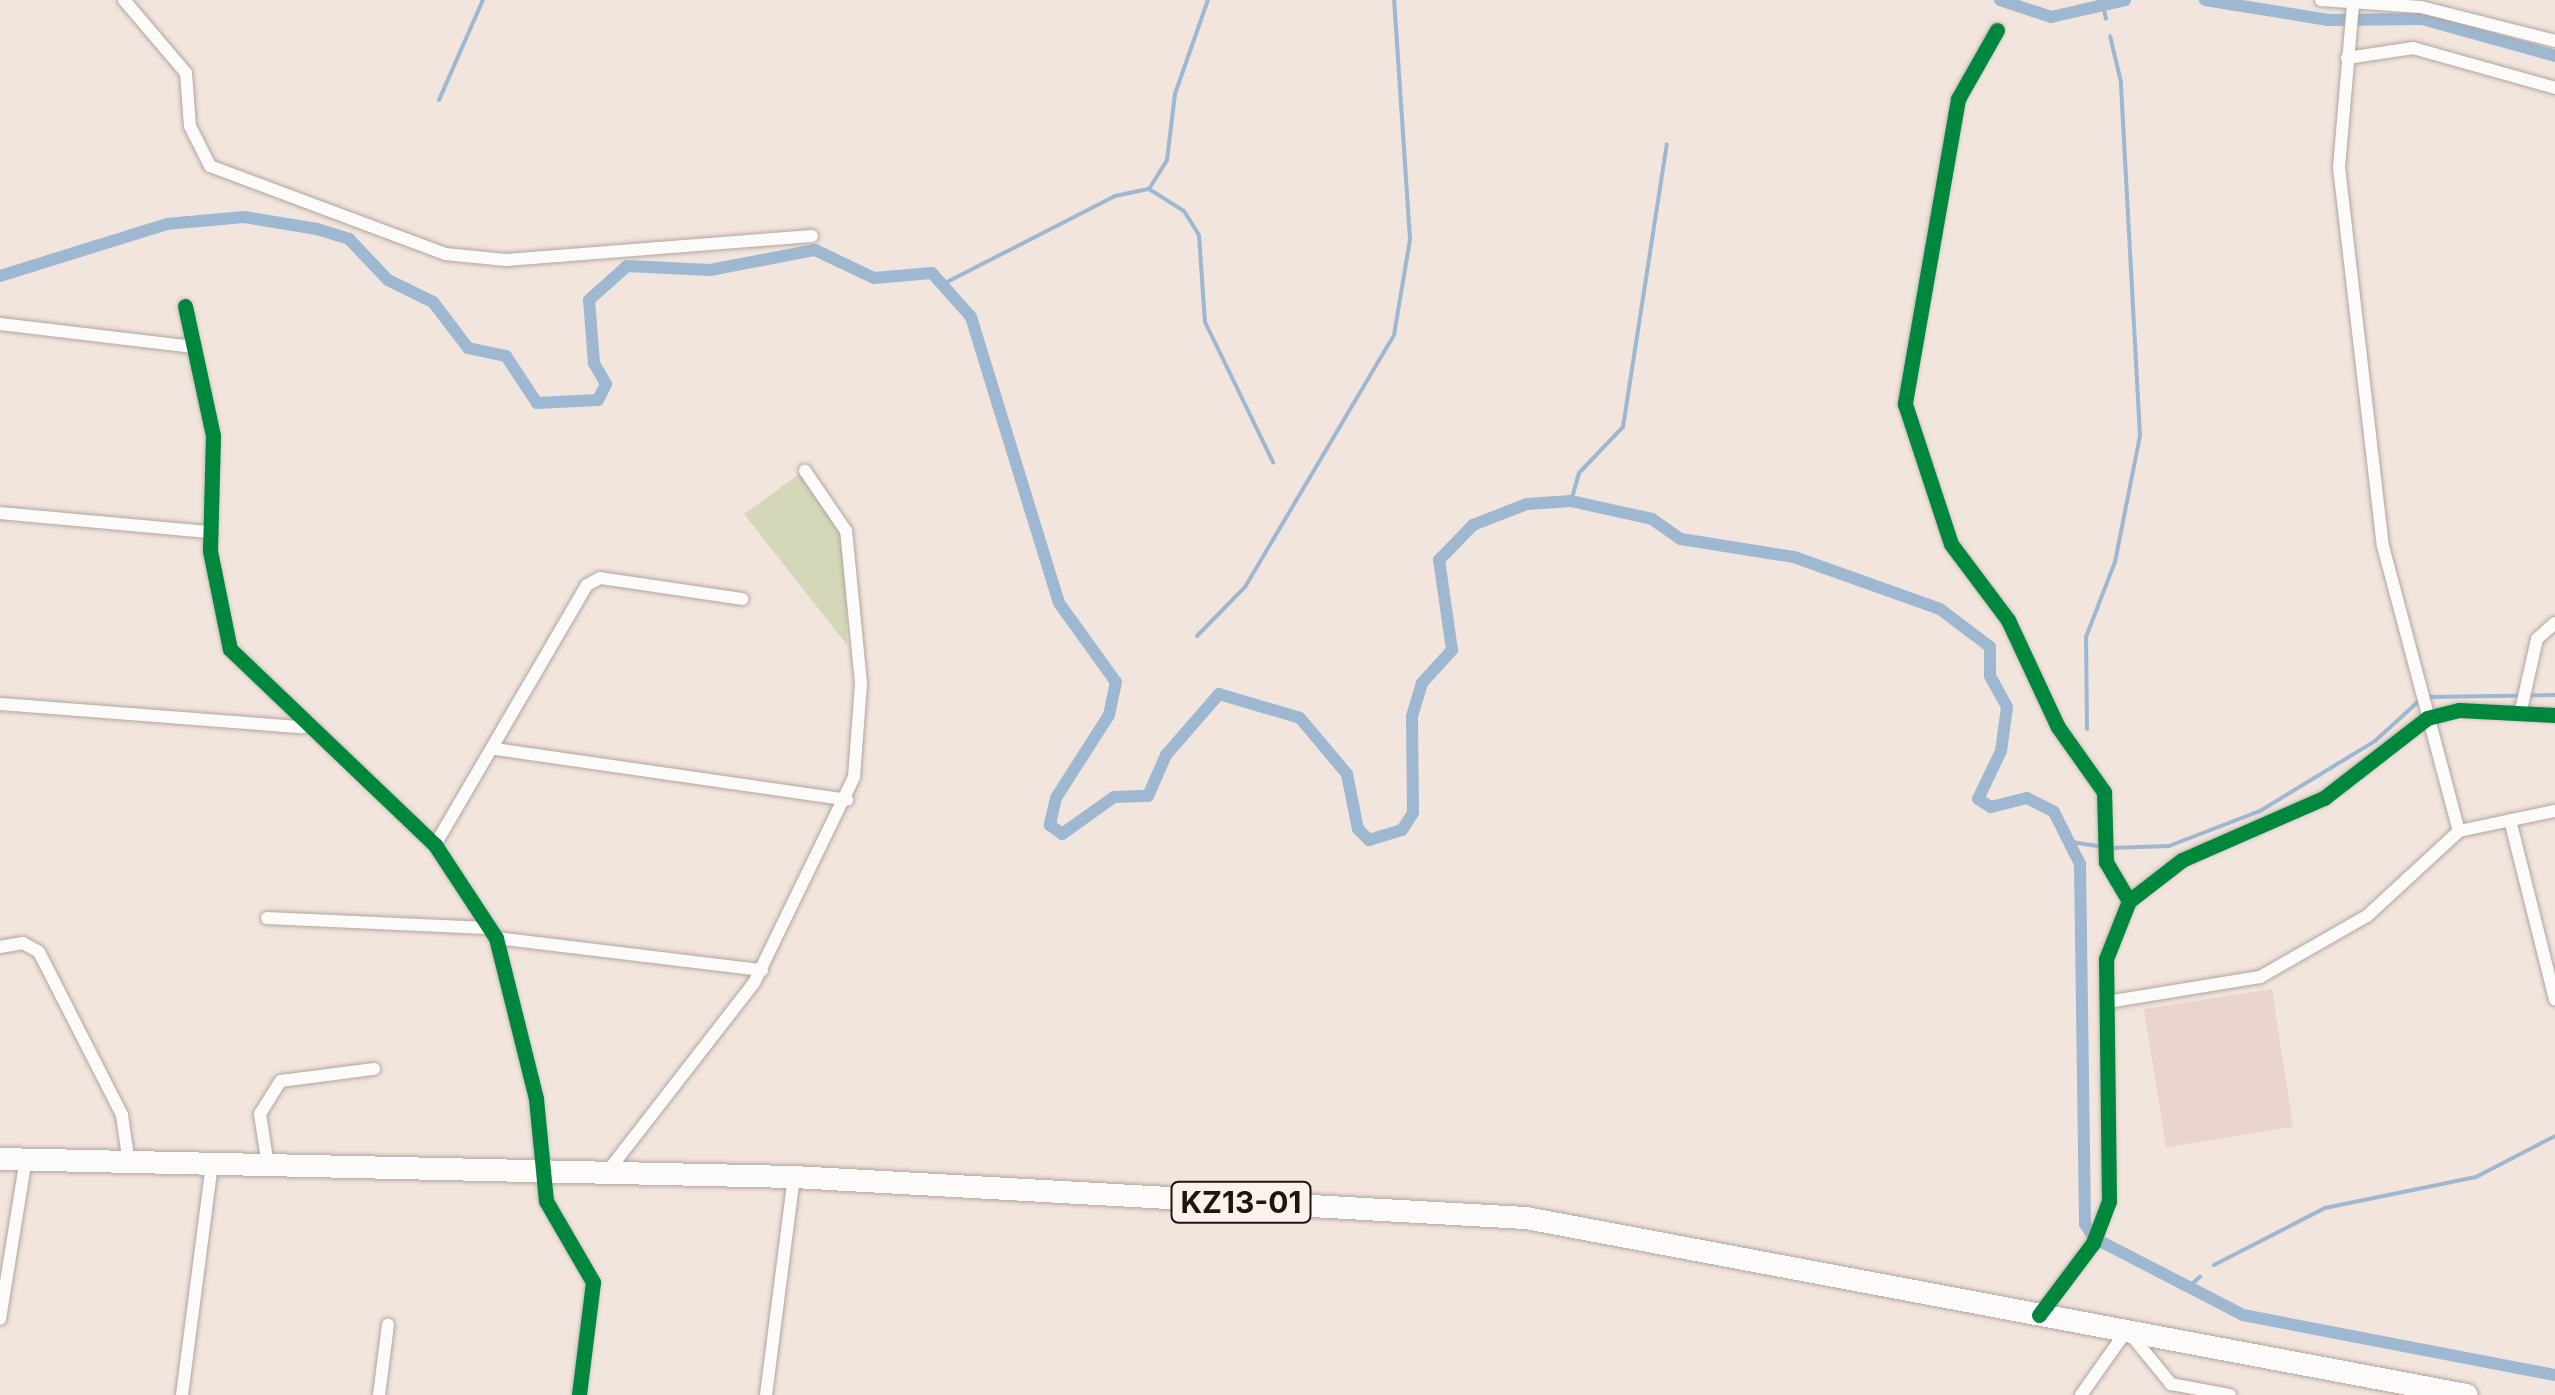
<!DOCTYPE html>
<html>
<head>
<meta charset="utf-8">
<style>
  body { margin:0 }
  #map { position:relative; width:2555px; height:1395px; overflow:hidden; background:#f2e5dd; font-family:Inter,sans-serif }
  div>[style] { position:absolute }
  .industrial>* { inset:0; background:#e9d5ce }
  .green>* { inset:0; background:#d5d8b8 }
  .stream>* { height:4px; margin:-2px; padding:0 2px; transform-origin:2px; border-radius:2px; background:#9db8d0 }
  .canal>* { height:12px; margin:-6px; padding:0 6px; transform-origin:6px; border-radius:6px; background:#9db8d0 }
  .roads { filter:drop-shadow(0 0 2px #b0a6a0) drop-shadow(0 0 2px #b0a6a0) }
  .street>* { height:12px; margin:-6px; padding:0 6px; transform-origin:6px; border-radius:6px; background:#fdfbfa }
  .highway>* { height:22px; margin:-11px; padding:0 11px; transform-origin:11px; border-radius:11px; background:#fdfbfa }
  .cycleway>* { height:15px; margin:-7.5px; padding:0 7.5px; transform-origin:7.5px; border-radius:7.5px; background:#00873e }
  span { translate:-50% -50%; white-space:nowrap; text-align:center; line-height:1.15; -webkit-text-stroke:8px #fcf2ed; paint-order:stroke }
  .shield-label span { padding:2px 8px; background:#fcf2ed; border:2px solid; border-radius:8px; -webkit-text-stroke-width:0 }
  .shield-label { font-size:30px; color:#1e1511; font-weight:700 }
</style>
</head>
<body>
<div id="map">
  <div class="industrial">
    <i style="clip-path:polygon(2272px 989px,2293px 1127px,2166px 1147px,2144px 1009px)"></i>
  </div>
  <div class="green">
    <i style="clip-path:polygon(802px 472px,845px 540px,847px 645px,744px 514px)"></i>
  </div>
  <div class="stream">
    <i style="left:2103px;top:5px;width:14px;rotate:78deg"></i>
    <i style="left:2381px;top:20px;width:5px;rotate:-79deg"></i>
    <i style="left:439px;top:100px;width:109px;rotate:-66.3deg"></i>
    <i style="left:1149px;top:189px;width:34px;rotate:-58deg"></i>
    <i style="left:1167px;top:160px;width:66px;rotate:-83.1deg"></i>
    <i style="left:1175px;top:94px;width:100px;rotate:-70.7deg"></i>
    <i style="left:945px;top:283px;width:191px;rotate:-27.1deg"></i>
    <i style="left:1115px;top:196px;width:35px;rotate:-12deg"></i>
    <i style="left:1149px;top:189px;width:41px;rotate:32.2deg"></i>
    <i style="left:1184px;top:211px;width:28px;rotate:58deg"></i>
    <i style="left:1199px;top:235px;width:87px;rotate:86.1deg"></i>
    <i style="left:1205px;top:322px;width:156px;rotate:64.1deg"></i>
    <i style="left:1571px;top:501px;width:29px;rotate:-74deg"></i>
    <i style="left:1579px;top:473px;width:64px;rotate:-46.3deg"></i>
    <i style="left:1623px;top:427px;width:286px;rotate:-81.2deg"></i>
    <i style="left:1197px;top:636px;width:69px;rotate:-45.6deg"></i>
    <i style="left:1245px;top:587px;width:293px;rotate:-59.4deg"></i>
    <i style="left:1394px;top:335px;width:97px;rotate:-80.5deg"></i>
    <i style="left:1410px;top:239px;width:240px;rotate:-93.8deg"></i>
    <i style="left:2428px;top:697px;width:127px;rotate:-0.9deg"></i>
    <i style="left:2087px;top:729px;width:92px;rotate:-90.6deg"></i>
    <i style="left:2086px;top:637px;width:80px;rotate:-68.9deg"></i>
    <i style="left:2115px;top:562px;width:128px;rotate:-78.8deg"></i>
    <i style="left:2140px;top:436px;width:355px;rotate:-93.1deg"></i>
    <i style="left:2121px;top:82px;width:47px;rotate:-103.4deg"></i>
    <i style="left:2072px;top:842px;width:30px;rotate:9deg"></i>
    <i style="left:2111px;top:848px;width:58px;rotate:-2deg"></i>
    <i style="left:2169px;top:846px;width:97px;rotate:-21deg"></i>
    <i style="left:2260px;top:811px;width:135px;rotate:-31.3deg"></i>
    <i style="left:2375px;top:741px;width:59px;rotate:-42.3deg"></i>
    <i style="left:2214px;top:1265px;width:125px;rotate:-27.2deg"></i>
    <i style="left:2325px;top:1208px;width:154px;rotate:-11.6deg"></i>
    <i style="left:2476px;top:1177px;width:89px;rotate:-27.4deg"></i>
    <i style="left:2188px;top:1287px;width:16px;rotate:-40deg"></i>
  </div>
  <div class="canal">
    <i style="left:2000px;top:0;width:54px;rotate:18.4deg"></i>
    <i style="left:2051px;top:17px;width:76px;rotate:-12.9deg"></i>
    <i style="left:2205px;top:0;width:125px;rotate:9.2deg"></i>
    <i style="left:2328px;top:20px;width:94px;rotate:-0.6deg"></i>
    <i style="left:2422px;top:19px;width:138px;rotate:15.5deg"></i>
    <i style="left:0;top:276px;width:175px;rotate:-17.3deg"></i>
    <i style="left:167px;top:224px;width:77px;rotate:-5.2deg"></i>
    <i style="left:244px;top:217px;width:74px;rotate:9.3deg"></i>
    <i style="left:317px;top:229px;width:34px;rotate:17deg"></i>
    <i style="left:349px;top:239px;width:57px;rotate:46.4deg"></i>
    <i style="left:388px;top:280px;width:50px;rotate:26.1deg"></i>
    <i style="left:433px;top:302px;width:58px;rotate:52.7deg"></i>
    <i style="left:468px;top:348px;width:39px;rotate:12deg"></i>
    <i style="left:506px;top:356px;width:56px;rotate:56.6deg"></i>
    <i style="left:537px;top:403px;width:61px;rotate:-2.8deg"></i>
    <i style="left:598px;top:400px;width:18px;rotate:-63deg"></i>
    <i style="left:606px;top:384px;width:24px;rotate:-120deg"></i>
    <i style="left:594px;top:363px;width:63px;rotate:-94.5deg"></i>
    <i style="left:589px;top:300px;width:51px;rotate:-41.8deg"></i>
    <i style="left:627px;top:266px;width:83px;rotate:2.8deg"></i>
    <i style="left:710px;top:270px;width:107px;rotate:-10.8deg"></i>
    <i style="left:815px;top:250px;width:65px;rotate:25.4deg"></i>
    <i style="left:874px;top:278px;width:58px;rotate:-4.9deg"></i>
    <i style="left:932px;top:273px;width:59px;rotate:48.4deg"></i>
    <i style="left:971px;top:317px;width:299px;rotate:72.9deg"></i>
    <i style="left:1059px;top:603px;width:97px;rotate:54.2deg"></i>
    <i style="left:1116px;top:682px;width:34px;rotate:102deg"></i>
    <i style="left:1109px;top:715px;width:98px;rotate:122.6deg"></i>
    <i style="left:1056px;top:798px;width:28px;rotate:103deg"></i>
    <i style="left:1050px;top:825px;width:15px;rotate:37deg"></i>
    <i style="left:1062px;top:834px;width:64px;rotate:-35.4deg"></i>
    <i style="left:1114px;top:797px;width:34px;rotate:-2deg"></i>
    <i style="left:1148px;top:796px;width:45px;rotate:-66.3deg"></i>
    <i style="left:1166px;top:755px;width:81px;rotate:-49deg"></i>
    <i style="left:1219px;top:694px;width:84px;rotate:16.5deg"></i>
    <i style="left:1300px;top:718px;width:73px;rotate:50deg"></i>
    <i style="left:1347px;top:774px;width:56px;rotate:78.7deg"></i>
    <i style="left:1358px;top:829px;width:16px;rotate:45deg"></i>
    <i style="left:1369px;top:840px;width:34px;rotate:-17deg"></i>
    <i style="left:1402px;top:830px;width:20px;rotate:-57deg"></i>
    <i style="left:1413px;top:813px;width:97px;rotate:-90.6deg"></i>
    <i style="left:1412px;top:716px;width:34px;rotate:-73deg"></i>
    <i style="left:1422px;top:683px;width:45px;rotate:-47.7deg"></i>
    <i style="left:1452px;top:650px;width:91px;rotate:-98.2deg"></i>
    <i style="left:1439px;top:560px;width:49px;rotate:-45.8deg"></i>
    <i style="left:1473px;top:525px;width:58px;rotate:-21.3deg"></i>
    <i style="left:1527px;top:504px;width:44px;rotate:-3.9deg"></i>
    <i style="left:1571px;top:501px;width:83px;rotate:12.5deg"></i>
    <i style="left:1652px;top:519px;width:35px;rotate:35deg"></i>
    <i style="left:1681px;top:539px;width:114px;rotate:9.1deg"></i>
    <i style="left:1794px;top:557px;width:155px;rotate:19.6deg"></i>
    <i style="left:1940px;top:609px;width:63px;rotate:37.2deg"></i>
    <i style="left:1990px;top:647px;width:29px;rotate:90deg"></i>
    <i style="left:1990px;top:676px;width:35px;rotate:61deg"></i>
    <i style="left:2007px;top:707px;width:44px;rotate:97.8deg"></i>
    <i style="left:2001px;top:751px;width:53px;rotate:115.6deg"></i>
    <i style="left:1978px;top:799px;width:15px;rotate:32deg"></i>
    <i style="left:1991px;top:807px;width:37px;rotate:-14deg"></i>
    <i style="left:2027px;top:798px;width:30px;rotate:27deg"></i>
    <i style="left:2054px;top:812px;width:58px;rotate:63.4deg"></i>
    <i style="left:2080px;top:864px;width:360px;rotate:89.2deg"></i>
    <i style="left:2085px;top:1224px;width:17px;rotate:57deg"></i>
    <i style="left:2094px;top:1238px;width:168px;rotate:27.3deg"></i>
    <i style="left:2243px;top:1315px;width:318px;rotate:10.9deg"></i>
  </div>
  <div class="roads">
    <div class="street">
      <i style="left:124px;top:0;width:96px;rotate:49.7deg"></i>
      <i style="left:186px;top:73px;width:53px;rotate:85.7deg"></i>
      <i style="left:190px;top:126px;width:45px;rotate:63.4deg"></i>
      <i style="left:210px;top:166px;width:251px;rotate:20.5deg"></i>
      <i style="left:445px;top:254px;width:61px;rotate:5.6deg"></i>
      <i style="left:506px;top:260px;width:307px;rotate:-4.5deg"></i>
      <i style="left:2321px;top:0;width:100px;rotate:4deg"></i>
      <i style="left:2421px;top:7px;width:138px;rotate:14.2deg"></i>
      <i style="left:2353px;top:4px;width:164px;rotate:94.9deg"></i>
      <i style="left:2339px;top:167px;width:382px;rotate:83.4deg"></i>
      <i style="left:2383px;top:546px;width:295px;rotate:75.1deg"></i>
      <i style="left:1997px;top:30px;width:79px;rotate:119.5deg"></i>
      <i style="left:1958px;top:99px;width:310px;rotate:99.9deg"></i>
      <i style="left:1905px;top:404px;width:147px;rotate:71.8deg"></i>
      <i style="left:1951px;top:544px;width:95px;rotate:53.1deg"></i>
      <i style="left:2008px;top:620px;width:118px;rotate:65deg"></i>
      <i style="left:2058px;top:727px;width:80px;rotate:54.7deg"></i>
      <i style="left:2104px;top:792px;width:70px;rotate:88.4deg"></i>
      <i style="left:2106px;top:862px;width:45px;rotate:59.5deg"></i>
      <i style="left:2347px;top:58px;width:67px;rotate:-8.6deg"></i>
      <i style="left:2413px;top:48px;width:148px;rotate:15.7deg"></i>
      <i style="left:185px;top:306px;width:133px;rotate:77.8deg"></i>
      <i style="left:213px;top:436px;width:115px;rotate:91.5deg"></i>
      <i style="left:210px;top:551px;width:100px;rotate:78.5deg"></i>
      <i style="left:230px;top:649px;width:284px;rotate:43.7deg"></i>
      <i style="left:435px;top:845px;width:111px;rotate:56.7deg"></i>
      <i style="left:496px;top:938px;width:166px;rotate:76deg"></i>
      <i style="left:536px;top:1099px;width:102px;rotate:84.4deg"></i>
      <i style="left:546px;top:1201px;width:94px;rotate:59.9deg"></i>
      <i style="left:593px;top:1282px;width:114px;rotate:97.1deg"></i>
      <i style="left:0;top:324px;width:193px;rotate:6.8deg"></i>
      <i style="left:0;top:513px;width:211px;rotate:5.2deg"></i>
      <i style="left:0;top:704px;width:303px;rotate:4.4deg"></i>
      <i style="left:2521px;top:710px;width:73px;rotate:-77.3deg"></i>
      <i style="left:2537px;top:639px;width:24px;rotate:-42deg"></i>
      <i style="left:495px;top:749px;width:356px;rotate:8.2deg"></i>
      <i style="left:2510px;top:820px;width:185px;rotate:75.9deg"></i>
      <i style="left:435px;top:845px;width:301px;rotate:-59.7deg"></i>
      <i style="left:587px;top:585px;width:15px;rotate:-28deg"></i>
      <i style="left:600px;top:578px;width:144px;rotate:8.4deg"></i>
      <i style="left:267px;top:918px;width:224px;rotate:2.6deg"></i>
      <i style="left:496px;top:938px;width:268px;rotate:6.9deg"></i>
      <i style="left:0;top:947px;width:23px;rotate:-10deg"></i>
      <i style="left:23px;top:943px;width:18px;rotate:29deg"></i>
      <i style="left:39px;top:952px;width:183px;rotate:63deg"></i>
      <i style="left:122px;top:1115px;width:49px;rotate:81.9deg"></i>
      <i style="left:2107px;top:1002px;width:155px;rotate:-9.3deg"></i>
      <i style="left:2260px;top:977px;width:123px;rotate:-29.7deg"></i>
      <i style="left:2367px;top:916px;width:125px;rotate:-42.7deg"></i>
      <i style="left:2459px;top:831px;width:98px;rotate:-11.8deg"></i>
      <i style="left:268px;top:1166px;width:53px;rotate:-98.7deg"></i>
      <i style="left:260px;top:1114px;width:39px;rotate:-58deg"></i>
      <i style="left:281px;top:1081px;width:94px;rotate:-7.4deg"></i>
      <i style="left:608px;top:1171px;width:238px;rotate:-52.2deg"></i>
      <i style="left:754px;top:983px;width:229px;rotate:-64.1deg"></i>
      <i style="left:854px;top:777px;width:94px;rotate:-85.7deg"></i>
      <i style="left:861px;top:683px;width:153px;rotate:-95.6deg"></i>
      <i style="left:846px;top:531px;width:73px;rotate:-124.3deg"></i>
      <i style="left:2039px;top:1315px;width:90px;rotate:-53.1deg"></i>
      <i style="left:2093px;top:1243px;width:45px;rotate:-69.1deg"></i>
      <i style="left:2109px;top:1201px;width:242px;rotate:-90.7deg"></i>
      <i style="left:2106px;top:959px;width:62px;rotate:-68.4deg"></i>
      <i style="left:2129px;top:901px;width:67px;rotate:-37.7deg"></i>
      <i style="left:2182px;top:860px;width:155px;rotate:-23.6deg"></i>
      <i style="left:2324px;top:798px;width:130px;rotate:-37.8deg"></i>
      <i style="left:2427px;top:718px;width:33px;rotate:-14deg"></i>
      <i style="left:2459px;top:710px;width:96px;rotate:3deg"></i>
      <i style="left:0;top:1319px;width:162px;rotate:-80.8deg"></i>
      <i style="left:182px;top:1395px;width:232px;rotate:-82.6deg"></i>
      <i style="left:379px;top:1395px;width:71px;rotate:-82.7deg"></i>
      <i style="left:766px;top:1395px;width:220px;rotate:-82.7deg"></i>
      <i style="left:2081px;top:1395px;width:80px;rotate:-54.7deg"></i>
      <i style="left:2127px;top:1330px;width:70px;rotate:50.8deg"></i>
      <i style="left:2171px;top:1384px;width:60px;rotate:10.6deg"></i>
    </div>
    <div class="highway">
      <i style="left:0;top:1159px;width:794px;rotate:1.3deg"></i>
      <i style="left:794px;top:1177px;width:733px;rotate:3.21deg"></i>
      <i style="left:1526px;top:1218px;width:957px;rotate:10.66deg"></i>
    </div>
  </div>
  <div class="cycleway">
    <i style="left:1997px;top:30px;width:79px;rotate:119.5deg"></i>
    <i style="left:1958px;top:99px;width:310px;rotate:99.9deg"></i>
    <i style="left:1905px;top:404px;width:147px;rotate:71.8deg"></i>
    <i style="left:1951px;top:544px;width:95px;rotate:53.1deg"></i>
    <i style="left:2008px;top:620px;width:118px;rotate:65deg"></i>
    <i style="left:2058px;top:727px;width:80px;rotate:54.7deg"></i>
    <i style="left:2104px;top:792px;width:70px;rotate:88.4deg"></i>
    <i style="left:2106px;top:862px;width:45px;rotate:59.5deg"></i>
    <i style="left:185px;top:306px;width:133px;rotate:77.8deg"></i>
    <i style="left:213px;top:436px;width:115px;rotate:91.5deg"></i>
    <i style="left:210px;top:551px;width:100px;rotate:78.5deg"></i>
    <i style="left:230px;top:649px;width:284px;rotate:43.7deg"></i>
    <i style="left:435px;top:845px;width:111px;rotate:56.7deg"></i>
    <i style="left:496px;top:938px;width:166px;rotate:76deg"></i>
    <i style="left:536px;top:1099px;width:102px;rotate:84.4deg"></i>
    <i style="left:546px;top:1201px;width:94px;rotate:59.9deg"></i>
    <i style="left:593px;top:1282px;width:114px;rotate:97.1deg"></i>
    <i style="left:2039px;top:1315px;width:90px;rotate:-53.1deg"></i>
    <i style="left:2093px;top:1243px;width:45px;rotate:-69.1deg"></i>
    <i style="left:2109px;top:1201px;width:242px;rotate:-90.7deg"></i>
    <i style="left:2106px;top:959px;width:62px;rotate:-68.4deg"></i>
    <i style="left:2129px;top:901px;width:67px;rotate:-37.7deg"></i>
    <i style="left:2182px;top:860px;width:155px;rotate:-23.6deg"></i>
    <i style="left:2324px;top:798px;width:130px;rotate:-37.8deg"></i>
    <i style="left:2427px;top:718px;width:33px;rotate:-14deg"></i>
    <i style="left:2459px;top:710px;width:96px;rotate:3deg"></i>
  </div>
  <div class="shield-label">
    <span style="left:1241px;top:1202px">KZ13-01</span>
  </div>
</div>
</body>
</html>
